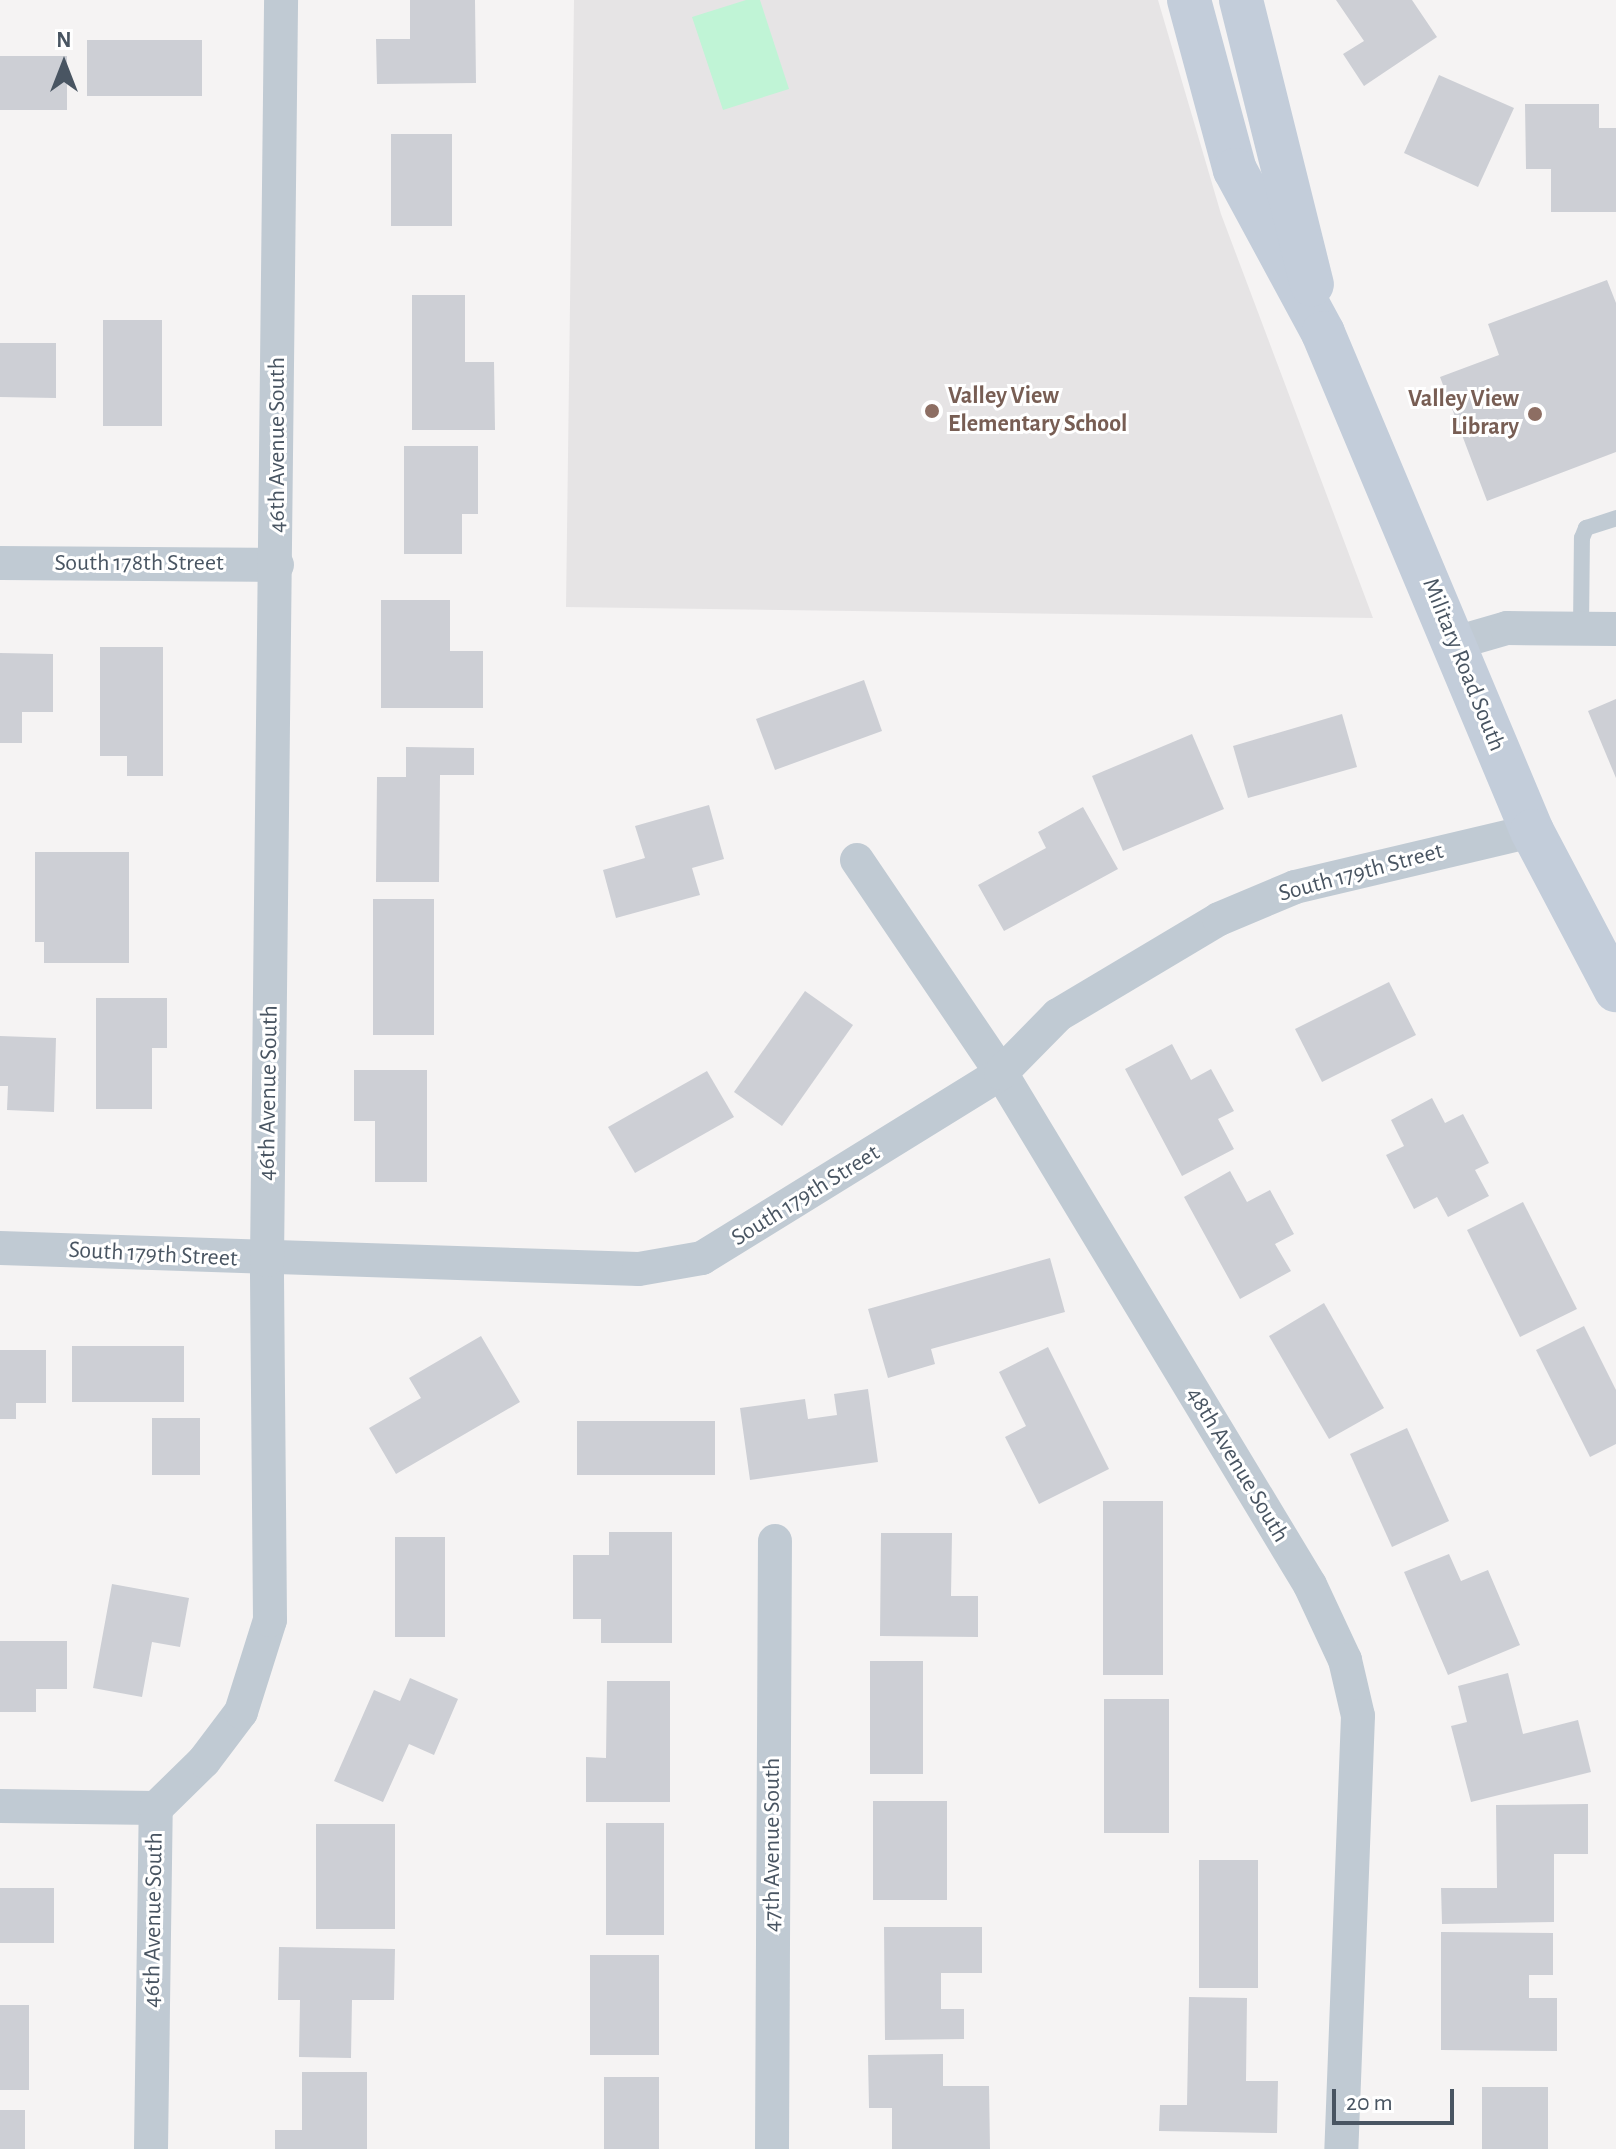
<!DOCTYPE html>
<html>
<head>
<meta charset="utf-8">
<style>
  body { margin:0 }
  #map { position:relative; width:1616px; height:2149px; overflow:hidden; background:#f5f3f3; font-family:"Alegreya Sans",sans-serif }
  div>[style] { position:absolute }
  .education>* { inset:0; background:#e6e4e5 }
  .green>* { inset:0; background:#c0f4d6 }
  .building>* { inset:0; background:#cdcfd5 }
  .service>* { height:16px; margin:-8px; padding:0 8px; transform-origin:8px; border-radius:8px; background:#c0cad3 }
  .minor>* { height:34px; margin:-17px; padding:0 17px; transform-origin:17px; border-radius:17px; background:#c0cad3 }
  .secondary>* { height:44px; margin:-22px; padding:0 22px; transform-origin:22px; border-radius:22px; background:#c3cdda }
  .dots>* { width:22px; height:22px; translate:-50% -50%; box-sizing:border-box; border:4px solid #fff; border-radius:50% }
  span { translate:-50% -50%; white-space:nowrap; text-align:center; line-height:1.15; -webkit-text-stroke:6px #fff; paint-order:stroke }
  .education-label { font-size:24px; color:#785e54; font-weight:700 }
  .left { translate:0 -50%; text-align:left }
  .right { translate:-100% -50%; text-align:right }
  .street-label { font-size:24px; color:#495562 }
  .north { position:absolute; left:24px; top:24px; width:80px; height:80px; -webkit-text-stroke:6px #fff; paint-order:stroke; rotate:0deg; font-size:22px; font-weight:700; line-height:32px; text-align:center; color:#495562 }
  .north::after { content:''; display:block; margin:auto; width:28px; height:36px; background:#495562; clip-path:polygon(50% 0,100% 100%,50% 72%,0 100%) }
  .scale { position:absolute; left:1332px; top:2089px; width:122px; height:36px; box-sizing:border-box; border:4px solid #495562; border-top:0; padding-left:10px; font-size:24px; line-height:28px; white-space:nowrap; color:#495562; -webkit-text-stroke:6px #fff; paint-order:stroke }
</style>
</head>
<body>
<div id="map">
  <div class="education">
    <i style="clip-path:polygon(574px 0,1158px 0,1221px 214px,1373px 618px,566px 607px)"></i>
  </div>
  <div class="green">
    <i style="clip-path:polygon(746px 0,760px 0,789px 89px,723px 110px,692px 17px)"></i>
  </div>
  <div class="building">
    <i style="clip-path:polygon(410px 0,475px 0,476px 83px,377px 84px,376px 39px,410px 39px)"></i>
    <i style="clip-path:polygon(1336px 0,1412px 0,1437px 37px,1364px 86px,1343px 54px,1364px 41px)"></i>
    <i style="clip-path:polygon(87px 40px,202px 40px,202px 96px,87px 96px)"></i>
    <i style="clip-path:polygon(0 56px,67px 56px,67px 110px,0 110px)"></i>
    <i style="clip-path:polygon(1439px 75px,1514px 108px,1478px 187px,1404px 153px)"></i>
    <i style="clip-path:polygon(1525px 104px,1599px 104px,1599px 128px,1616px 128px,1616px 212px,1551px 212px,1551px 169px,1526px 169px)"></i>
    <i style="clip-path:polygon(391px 134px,452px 134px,452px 226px,391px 226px)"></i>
    <i style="clip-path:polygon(1607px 280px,1616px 303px,1616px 452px,1487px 501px,1440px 377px,1499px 355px,1488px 324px)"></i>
    <i style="clip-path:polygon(412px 295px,465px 295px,465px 362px,494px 362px,495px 430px,412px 430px)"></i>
    <i style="clip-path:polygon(103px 320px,162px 320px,162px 426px,103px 426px)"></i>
    <i style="clip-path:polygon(0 343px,56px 343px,56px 398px,0 397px)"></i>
    <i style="clip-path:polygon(404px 446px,478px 446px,478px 514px,462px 514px,462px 554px,404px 554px)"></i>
    <i style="clip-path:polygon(381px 600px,450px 600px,450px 651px,483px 651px,483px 708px,381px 708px)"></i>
    <i style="clip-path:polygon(100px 647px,163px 647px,163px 776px,127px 776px,127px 756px,100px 756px)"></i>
    <i style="clip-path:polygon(0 653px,53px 654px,53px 712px,22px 712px,22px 743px,0 743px)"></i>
    <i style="clip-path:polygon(864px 680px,882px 731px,775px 770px,756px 719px)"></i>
    <i style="clip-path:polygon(1616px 699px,1616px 778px,1588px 711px)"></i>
    <i style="clip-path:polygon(1342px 714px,1357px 767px,1248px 798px,1233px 746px)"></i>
    <i style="clip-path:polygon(1192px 734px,1224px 809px,1123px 851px,1092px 776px)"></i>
    <i style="clip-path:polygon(406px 747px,474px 748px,474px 775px,440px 775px,439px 882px,376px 882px,377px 777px,406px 777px)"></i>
    <i style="clip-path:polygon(709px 805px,724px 859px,692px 868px,700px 895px,616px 918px,603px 870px,645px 858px,635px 826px)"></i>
    <i style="clip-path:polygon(1083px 807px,1118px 869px,1004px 931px,978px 885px,1046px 848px,1038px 832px)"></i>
    <i style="clip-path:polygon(35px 852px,129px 852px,129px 963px,44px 963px,44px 942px,35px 942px)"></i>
    <i style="clip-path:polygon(373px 899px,434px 899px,434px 1035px,373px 1035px)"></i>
    <i style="clip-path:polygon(1389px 982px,1416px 1035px,1322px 1082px,1295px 1029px)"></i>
    <i style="clip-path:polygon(805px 991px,853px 1025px,782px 1126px,734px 1092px)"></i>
    <i style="clip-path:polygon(96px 998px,167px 998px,167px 1048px,152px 1048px,152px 1109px,96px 1109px)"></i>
    <i style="clip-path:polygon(0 1036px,56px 1038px,54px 1112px,7px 1110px,8px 1086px,0 1086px)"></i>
    <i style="clip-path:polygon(1172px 1044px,1191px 1080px,1211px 1069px,1234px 1111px,1218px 1119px,1234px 1149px,1182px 1176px,1125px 1069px)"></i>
    <i style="clip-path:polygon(354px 1070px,427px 1070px,427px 1182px,375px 1182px,375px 1121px,354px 1121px)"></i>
    <i style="clip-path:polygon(707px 1071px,734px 1117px,635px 1173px,608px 1127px)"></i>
    <i style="clip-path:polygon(1432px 1098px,1445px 1123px,1463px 1114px,1489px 1163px,1475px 1170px,1489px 1196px,1448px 1217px,1437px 1197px,1414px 1209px,1386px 1155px,1404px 1146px,1391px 1120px)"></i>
    <i style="clip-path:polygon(1230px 1171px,1247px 1202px,1270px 1190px,1294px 1234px,1275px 1244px,1291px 1271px,1240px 1299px,1184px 1197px)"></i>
    <i style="clip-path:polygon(1523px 1202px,1577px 1309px,1520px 1337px,1467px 1230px)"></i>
    <i style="clip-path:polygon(1050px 1258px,1065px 1312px,931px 1349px,935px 1364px,888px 1378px,868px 1309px)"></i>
    <i style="clip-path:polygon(1324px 1303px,1384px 1408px,1329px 1439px,1269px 1336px)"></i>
    <i style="clip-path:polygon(1584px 1326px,1616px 1390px,1616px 1444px,1590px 1457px,1536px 1350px)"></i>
    <i style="clip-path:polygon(481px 1336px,520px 1402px,396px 1474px,369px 1428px,421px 1398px,409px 1378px)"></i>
    <i style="clip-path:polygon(72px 1346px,184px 1346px,184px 1402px,72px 1402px)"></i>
    <i style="clip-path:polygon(1048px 1347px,1109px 1469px,1039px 1504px,1005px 1437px,1026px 1426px,999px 1372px)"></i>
    <i style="clip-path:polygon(0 1350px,46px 1350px,46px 1403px,16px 1403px,16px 1419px,0 1419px)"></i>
    <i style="clip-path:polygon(868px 1389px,878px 1462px,750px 1480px,740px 1408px,805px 1399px,808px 1419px,837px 1415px,834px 1394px)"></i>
    <i style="clip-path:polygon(152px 1418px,200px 1418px,200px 1475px,152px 1475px)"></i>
    <i style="clip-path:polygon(577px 1421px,715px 1421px,715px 1475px,577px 1475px)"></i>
    <i style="clip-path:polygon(1407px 1428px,1449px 1521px,1392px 1547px,1350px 1454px)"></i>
    <i style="clip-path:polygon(1103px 1501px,1163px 1501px,1163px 1675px,1103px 1675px)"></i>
    <i style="clip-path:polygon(609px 1532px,672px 1532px,672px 1643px,601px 1643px,601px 1619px,573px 1619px,573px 1555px,609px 1555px)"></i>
    <i style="clip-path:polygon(881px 1533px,952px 1533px,951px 1596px,978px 1596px,978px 1637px,880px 1636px)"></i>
    <i style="clip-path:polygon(395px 1537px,445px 1537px,445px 1637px,395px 1637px)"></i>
    <i style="clip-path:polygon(1449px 1554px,1461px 1581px,1488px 1570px,1520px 1645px,1448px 1675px,1404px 1572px)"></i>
    <i style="clip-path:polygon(112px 1584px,189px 1598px,180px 1647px,152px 1642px,142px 1697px,93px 1688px)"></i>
    <i style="clip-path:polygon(0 1641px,67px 1641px,67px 1689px,36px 1689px,36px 1712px,0 1712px)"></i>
    <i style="clip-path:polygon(870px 1661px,923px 1661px,923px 1774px,870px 1774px)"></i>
    <i style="clip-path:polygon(1508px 1673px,1523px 1734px,1578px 1720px,1591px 1772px,1471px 1802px,1451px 1726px,1467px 1722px,1458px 1686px)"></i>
    <i style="clip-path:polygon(410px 1678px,458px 1699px,434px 1755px,409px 1744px,383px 1802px,334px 1781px,374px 1690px,400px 1701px)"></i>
    <i style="clip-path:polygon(607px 1681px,670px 1681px,670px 1802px,586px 1802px,586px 1757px,606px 1758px)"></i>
    <i style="clip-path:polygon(1104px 1699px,1169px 1699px,1169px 1833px,1104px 1833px)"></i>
    <i style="clip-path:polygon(873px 1801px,947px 1801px,947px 1900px,873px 1900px)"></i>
    <i style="clip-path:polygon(1588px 1804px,1588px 1854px,1554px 1854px,1554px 1922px,1442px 1924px,1441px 1888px,1497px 1888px,1496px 1805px)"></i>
    <i style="clip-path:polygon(606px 1823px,664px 1823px,664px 1935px,606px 1935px)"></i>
    <i style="clip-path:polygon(316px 1824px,395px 1824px,395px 1929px,316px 1929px)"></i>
    <i style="clip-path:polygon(1199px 1860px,1258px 1860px,1258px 1988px,1199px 1988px)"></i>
    <i style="clip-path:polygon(0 1888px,54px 1888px,54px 1943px,0 1943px)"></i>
    <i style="clip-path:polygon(884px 1927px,982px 1927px,982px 1973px,941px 1973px,941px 2009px,964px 2009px,964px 2039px,885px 2040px)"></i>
    <i style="clip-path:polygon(1441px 1932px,1553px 1933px,1553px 1975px,1529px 1975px,1529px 1998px,1557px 1998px,1557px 2051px,1441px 2050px)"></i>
    <i style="clip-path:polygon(279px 1947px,395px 1949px,394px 2000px,352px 2000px,351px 2058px,299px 2057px,300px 2000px,278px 2000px)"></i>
    <i style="clip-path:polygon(590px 1955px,659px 1955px,659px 2055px,590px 2055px)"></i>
    <i style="clip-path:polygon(1189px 1997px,1247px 1998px,1246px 2081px,1278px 2081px,1277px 2133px,1159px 2131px,1160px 2105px,1187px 2105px)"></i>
    <i style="clip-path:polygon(0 2005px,29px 2005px,29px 2090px,0 2090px)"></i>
    <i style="clip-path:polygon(943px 2054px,943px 2086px,989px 2086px,990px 2149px,892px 2149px,892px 2108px,869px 2108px,868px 2055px)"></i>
    <i style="clip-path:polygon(302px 2072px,367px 2072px,367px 2149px,275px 2149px,275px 2130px,302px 2130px)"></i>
    <i style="clip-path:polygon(604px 2077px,659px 2077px,659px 2149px,604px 2149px)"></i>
    <i style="clip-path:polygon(1482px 2087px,1548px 2087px,1548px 2149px,1482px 2149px)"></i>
    <i style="clip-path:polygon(0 2110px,25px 2110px,25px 2149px,0 2149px)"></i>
  </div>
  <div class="service">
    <i style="left:1581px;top:628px;width:90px;rotate:-89.4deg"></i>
    <i style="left:1582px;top:538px;width:11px;rotate:-68deg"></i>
    <i style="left:1586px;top:528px;width:32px;rotate:-18deg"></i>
  </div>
  <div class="minor">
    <i style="left:0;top:563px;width:277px;rotate:0.4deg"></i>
    <i style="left:1455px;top:643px;width:54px;rotate:-16.1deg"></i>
    <i style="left:1507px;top:628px;width:109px;rotate:0.5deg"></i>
    <i style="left:857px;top:860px;width:257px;rotate:55.9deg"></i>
    <i style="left:1001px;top:1073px;width:598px;rotate:58.89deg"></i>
    <i style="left:1310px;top:1585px;width:83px;rotate:65deg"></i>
    <i style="left:1345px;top:1660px;width:57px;rotate:76.9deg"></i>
    <i style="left:1358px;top:1716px;width:433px;rotate:92.2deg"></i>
    <i style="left:0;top:1248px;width:639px;rotate:1.88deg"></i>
    <i style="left:639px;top:1269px;width:64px;rotate:-9.9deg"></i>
    <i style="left:702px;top:1258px;width:352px;rotate:-31.7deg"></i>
    <i style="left:1001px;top:1073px;width:81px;rotate:-45.5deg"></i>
    <i style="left:1058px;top:1015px;width:187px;rotate:-30.8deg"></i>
    <i style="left:1219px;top:919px;width:82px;rotate:-22.8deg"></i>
    <i style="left:1295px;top:887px;width:244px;rotate:-13.3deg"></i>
    <i style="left:0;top:1806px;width:156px;rotate:0.7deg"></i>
    <i style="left:151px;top:2149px;width:341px;rotate:-89.2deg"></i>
    <i style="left:156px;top:1808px;width:67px;rotate:-44.4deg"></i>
    <i style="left:204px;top:1761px;width:61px;rotate:-52.9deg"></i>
    <i style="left:241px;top:1712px;width:96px;rotate:-72.5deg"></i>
    <i style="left:270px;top:1620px;width:360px;rotate:-90.5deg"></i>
    <i style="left:267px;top:1260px;width:1260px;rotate:-89.36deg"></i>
    <i style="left:772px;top:2149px;width:608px;rotate:-89.72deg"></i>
  </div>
  <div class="secondary">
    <i style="left:1189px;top:0;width:176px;rotate:74.9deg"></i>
    <i style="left:1235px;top:170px;width:185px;rotate:61.6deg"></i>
    <i style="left:1323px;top:333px;width:540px;rotate:67.23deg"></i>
    <i style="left:1532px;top:831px;width:180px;rotate:62.2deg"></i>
    <i style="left:1241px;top:0;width:293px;rotate:76deg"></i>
  </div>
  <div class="dots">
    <i style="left:932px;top:411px;background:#8d6e63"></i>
    <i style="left:1535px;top:414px;background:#8d6e63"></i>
  </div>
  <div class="education-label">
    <span class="left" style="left:948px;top:411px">Valley View<br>Elementary School</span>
    <span class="right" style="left:1519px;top:414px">Valley View<br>Library</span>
  </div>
  <div class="street-label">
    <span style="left:278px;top:445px;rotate:-90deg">46th Avenue South</span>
    <span style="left:139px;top:564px">South 178th Street</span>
    <span style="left:1463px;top:665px;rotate:68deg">Military Road South</span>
    <span style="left:1361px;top:873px;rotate:-15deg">South 179th Street</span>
    <span style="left:269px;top:1093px;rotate:-89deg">46th Avenue South</span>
    <span style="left:806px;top:1196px;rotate:-32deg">South 179th Street</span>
    <span style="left:153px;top:1255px;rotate:3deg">South 179th Street</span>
    <span style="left:1237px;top:1465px;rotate:59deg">48th Avenue South</span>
    <span style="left:773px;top:1845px;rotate:-90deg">47th Avenue South</span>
    <span style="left:154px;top:1920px;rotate:-89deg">46th Avenue South</span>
  </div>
  <div class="north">N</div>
  <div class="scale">20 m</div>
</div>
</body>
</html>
